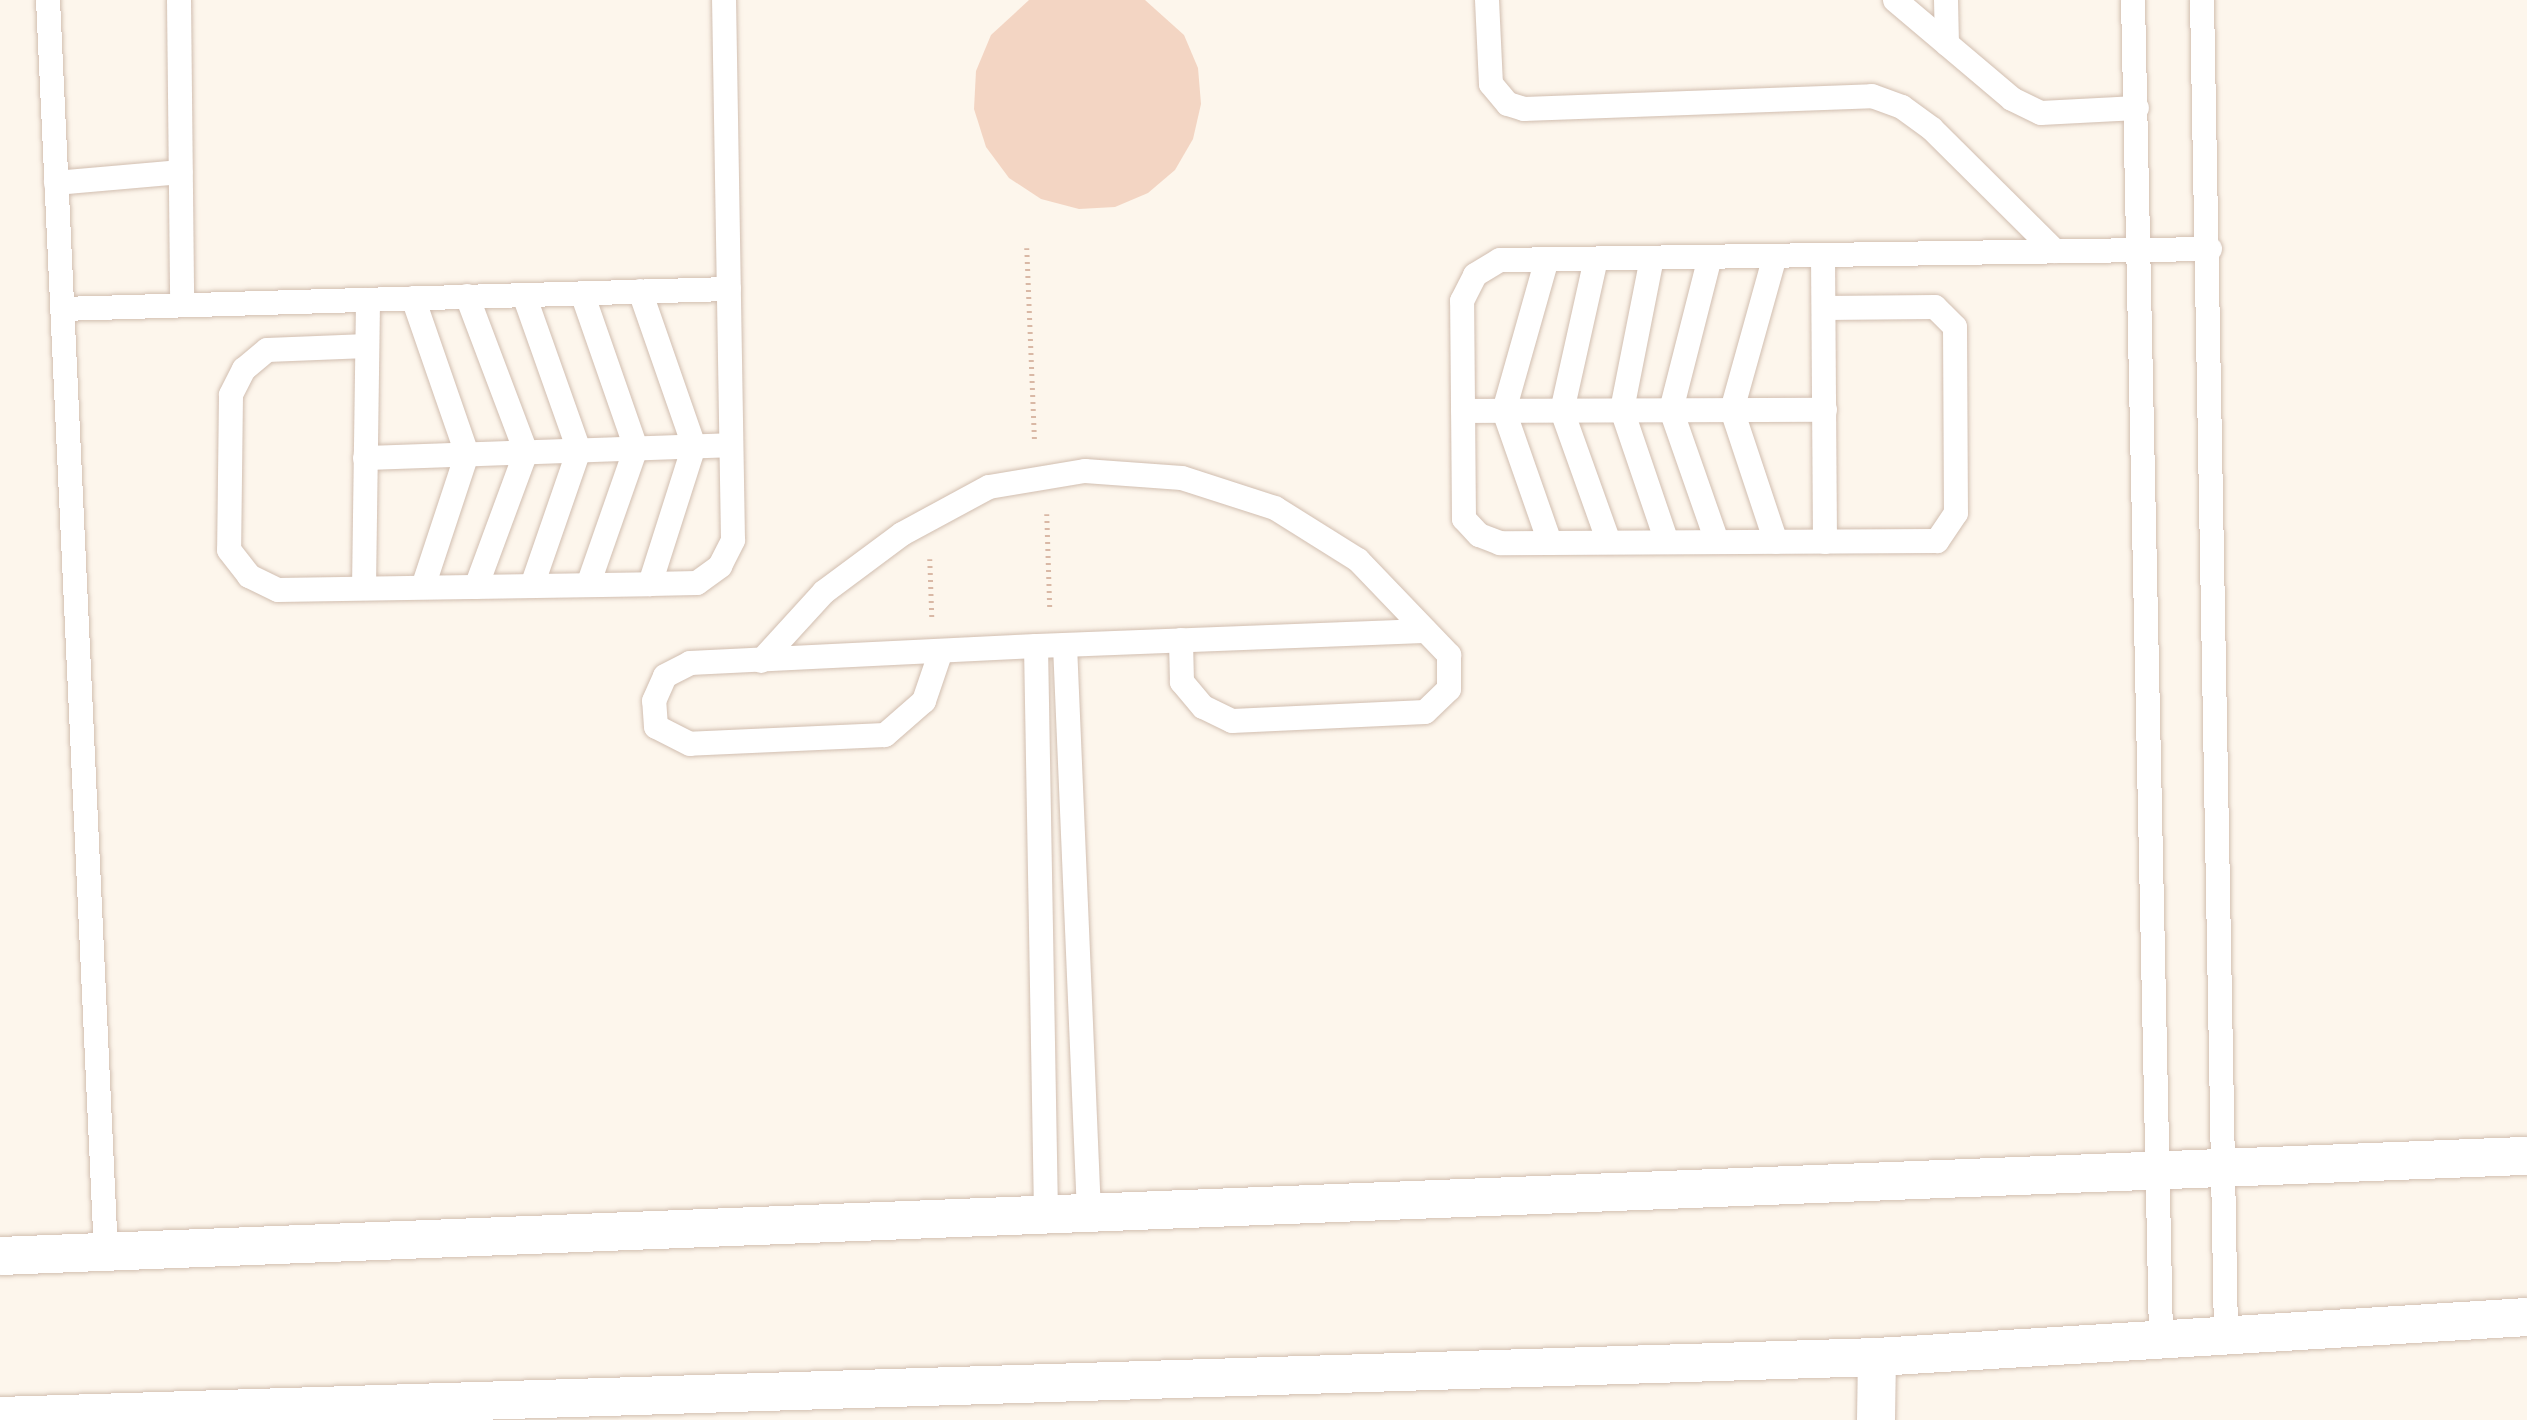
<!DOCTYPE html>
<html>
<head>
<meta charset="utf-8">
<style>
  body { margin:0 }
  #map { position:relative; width:2527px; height:1420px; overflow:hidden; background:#fdf6ec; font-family:Overpass,sans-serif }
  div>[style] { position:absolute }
  .building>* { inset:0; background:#f3d5c3 }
  .path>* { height:4.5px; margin-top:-2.25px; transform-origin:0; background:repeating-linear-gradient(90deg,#d9b8a5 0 2px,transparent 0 7px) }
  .roads { filter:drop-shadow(0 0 2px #d1beb0) drop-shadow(0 0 2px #d1beb0) }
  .lane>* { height:24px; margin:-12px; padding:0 12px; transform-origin:12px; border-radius:12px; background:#fff }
  .street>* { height:38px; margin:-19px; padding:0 19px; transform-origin:19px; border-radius:19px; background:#fff }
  span { translate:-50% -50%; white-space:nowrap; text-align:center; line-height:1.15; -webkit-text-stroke:6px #fffaf3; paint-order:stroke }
</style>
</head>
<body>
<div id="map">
  <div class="building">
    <i style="clip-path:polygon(1029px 0,1145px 0,1184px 35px,1198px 68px,1201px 104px,1193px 139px,1175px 170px,1148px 193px,1115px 207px,1079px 209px,1041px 199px,1009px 178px,986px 147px,974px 109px,976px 71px,991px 35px)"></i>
  </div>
  <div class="path">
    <i style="left:1027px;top:248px;width:195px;rotate:87.7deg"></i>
    <i style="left:1047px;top:514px;width:96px;rotate:88.2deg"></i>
    <i style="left:930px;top:559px;width:58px;rotate:88deg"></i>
  </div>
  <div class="roads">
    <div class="lane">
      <i style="left:48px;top:0;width:1253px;rotate:87.35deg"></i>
      <i style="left:179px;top:0;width:305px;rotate:89.4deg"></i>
      <i style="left:1487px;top:0;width:84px;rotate:87.3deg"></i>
      <i style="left:1491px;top:84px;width:26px;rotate:50deg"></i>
      <i style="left:1508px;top:104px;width:17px;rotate:17deg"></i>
      <i style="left:1524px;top:109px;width:348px;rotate:-2.1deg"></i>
      <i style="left:1872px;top:96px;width:32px;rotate:20deg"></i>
      <i style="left:1902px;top:107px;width:37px;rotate:36deg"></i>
      <i style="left:1932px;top:129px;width:173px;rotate:44.8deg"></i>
      <i style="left:1895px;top:0;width:153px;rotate:40.2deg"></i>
      <i style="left:2012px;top:99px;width:32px;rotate:26deg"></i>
      <i style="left:2041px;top:113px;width:96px;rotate:-3deg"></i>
      <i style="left:1946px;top:0;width:44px;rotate:88.7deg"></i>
      <i style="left:2133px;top:0;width:1337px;rotate:88.8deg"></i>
      <i style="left:2202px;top:0;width:1334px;rotate:88.97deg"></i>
      <i style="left:56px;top:183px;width:125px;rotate:-5deg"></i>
      <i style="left:1823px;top:255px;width:287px;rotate:89.6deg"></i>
      <i style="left:1775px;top:256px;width:160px;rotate:105.6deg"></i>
      <i style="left:1732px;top:410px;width:139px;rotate:71.6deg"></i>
      <i style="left:1710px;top:257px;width:158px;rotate:104.3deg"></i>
      <i style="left:1671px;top:410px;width:139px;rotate:70.7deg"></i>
      <i style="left:1652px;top:258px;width:155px;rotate:101.2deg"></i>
      <i style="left:1622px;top:410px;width:139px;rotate:71.2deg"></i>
      <i style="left:1547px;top:259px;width:158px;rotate:105.8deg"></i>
      <i style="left:1504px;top:411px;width:139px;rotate:70.7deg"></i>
      <i style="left:1596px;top:259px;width:156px;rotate:102.6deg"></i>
      <i style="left:1562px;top:411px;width:139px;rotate:70.3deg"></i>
      <i style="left:640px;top:291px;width:164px;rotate:70.8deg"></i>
      <i style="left:694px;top:446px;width:145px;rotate:107.7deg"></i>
      <i style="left:582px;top:293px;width:164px;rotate:70.8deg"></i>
      <i style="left:636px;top:448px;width:145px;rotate:109.3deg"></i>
      <i style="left:524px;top:295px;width:164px;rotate:70.5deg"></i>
      <i style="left:579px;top:450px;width:144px;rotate:109.1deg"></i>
      <i style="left:467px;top:296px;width:167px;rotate:69.3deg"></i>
      <i style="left:526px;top:452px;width:144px;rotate:110.3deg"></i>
      <i style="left:413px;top:298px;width:165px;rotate:70.9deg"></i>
      <i style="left:467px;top:454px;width:140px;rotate:108.3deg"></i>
      <i style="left:1824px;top:308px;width:111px;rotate:-0.5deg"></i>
      <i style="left:1935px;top:307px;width:28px;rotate:45deg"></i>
      <i style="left:1955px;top:327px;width:186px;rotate:89.7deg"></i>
      <i style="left:1956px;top:513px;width:34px;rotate:124deg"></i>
      <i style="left:1937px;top:541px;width:437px;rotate:179.7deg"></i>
      <i style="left:1500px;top:543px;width:22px;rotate:-159deg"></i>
      <i style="left:1479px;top:535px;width:22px;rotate:-133deg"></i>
      <i style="left:1464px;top:519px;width:218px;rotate:-90.5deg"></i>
      <i style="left:1462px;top:301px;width:29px;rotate:-63deg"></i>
      <i style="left:1475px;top:275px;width:29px;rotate:-31deg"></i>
      <i style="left:1500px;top:260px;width:710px;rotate:-0.89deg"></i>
      <i style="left:62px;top:309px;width:667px;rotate:-1.72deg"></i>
      <i style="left:367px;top:346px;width:100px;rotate:177.7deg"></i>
      <i style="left:267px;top:350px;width:30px;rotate:140deg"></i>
      <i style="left:244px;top:369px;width:29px;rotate:117deg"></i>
      <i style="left:231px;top:395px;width:155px;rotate:90.7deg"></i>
      <i style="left:229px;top:550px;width:33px;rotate:52deg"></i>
      <i style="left:249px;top:576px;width:32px;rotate:26deg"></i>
      <i style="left:278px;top:590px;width:372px;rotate:-0.9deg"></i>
      <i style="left:650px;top:584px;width:47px;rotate:-1.2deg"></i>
      <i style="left:697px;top:583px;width:29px;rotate:-36deg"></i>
      <i style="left:720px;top:566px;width:29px;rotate:-63deg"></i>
      <i style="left:733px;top:540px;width:540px;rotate:-90.95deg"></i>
      <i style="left:1463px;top:411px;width:362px;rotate:-0.2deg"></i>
      <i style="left:365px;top:458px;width:366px;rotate:-2deg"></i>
      <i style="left:364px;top:588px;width:288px;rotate:-89.2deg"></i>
      <i style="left:1065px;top:645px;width:569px;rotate:87.58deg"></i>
      <i style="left:1036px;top:646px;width:569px;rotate:88.99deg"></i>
      <i style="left:941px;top:651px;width:53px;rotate:108.8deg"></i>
      <i style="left:924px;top:701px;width:52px;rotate:138.9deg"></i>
      <i style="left:885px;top:735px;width:195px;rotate:177.4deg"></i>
      <i style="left:690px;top:744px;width:38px;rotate:-153deg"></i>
      <i style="left:656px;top:727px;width:26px;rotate:-94deg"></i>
      <i style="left:654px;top:701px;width:27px;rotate:-66deg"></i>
      <i style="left:665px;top:676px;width:28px;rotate:-27deg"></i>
      <i style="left:690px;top:663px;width:346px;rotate:-2.8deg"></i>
      <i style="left:1036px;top:646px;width:389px;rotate:-2.2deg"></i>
      <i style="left:761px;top:661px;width:93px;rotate:-47.6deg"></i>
      <i style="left:824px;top:592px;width:97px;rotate:-36.6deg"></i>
      <i style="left:902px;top:534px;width:99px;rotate:-28.4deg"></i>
      <i style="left:989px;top:487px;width:97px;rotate:-9.5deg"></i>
      <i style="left:1085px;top:471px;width:97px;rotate:4.1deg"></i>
      <i style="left:1182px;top:478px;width:98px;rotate:17.9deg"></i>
      <i style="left:1275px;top:508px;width:98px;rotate:32.1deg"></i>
      <i style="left:1358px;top:560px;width:132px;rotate:46.2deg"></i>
      <i style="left:1449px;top:655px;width:34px;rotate:90deg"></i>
      <i style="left:1449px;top:689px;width:33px;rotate:136deg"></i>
      <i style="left:1425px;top:712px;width:193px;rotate:177.3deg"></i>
      <i style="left:1232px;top:721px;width:32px;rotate:-154deg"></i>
      <i style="left:1203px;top:707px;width:33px;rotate:-130deg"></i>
      <i style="left:1182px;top:682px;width:42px;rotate:-91.4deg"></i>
    </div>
    <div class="street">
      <i style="left:0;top:1256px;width:2529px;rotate:-2.27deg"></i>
      <i style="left:0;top:1416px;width:1878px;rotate:-1.8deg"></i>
      <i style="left:1877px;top:1357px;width:651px;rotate:-3.52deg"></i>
      <i style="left:1876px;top:1420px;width:63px;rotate:-89.1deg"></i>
    </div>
  </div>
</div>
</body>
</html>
